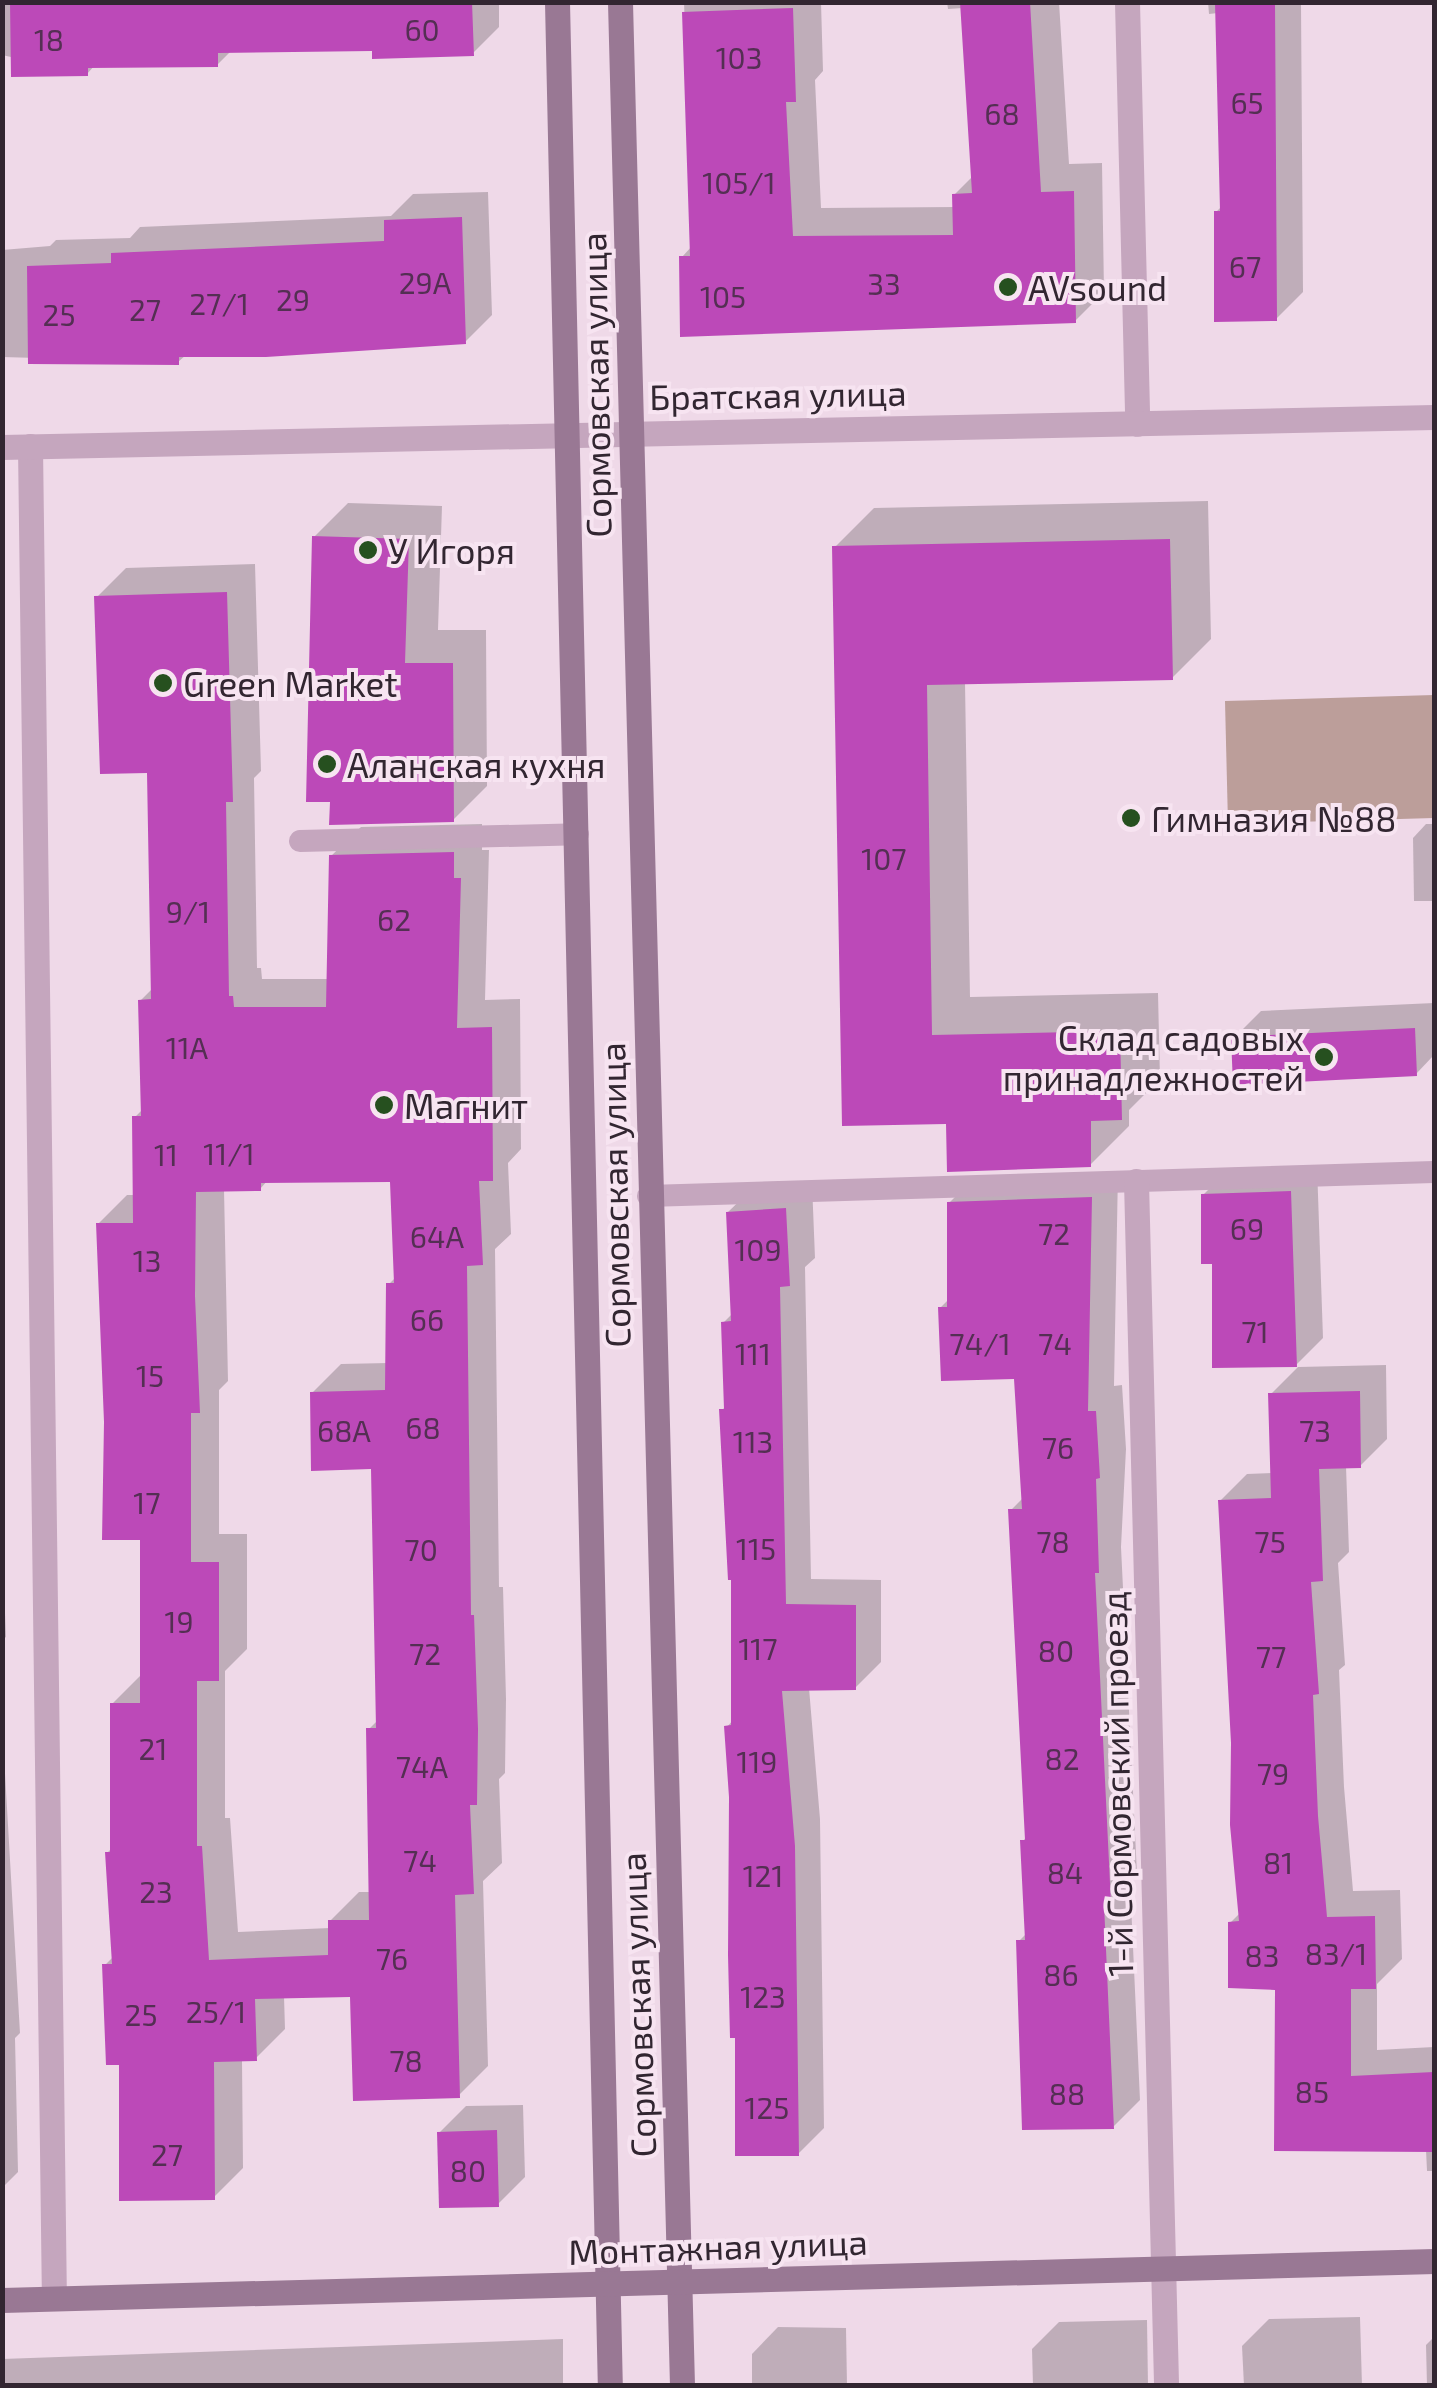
<!DOCTYPE html>
<html>
<head>
<meta charset="utf-8">
<style>
  body { margin:0 }
  #map { position:relative; width:1437px; height:2388px; overflow:hidden; background:#efd9e8; font-family:"Exo 2",sans-serif }
  div>[style] { position:absolute }
  .green>* { inset:0; background:#bc9e9a }
  .shadow>* { inset:0; background:#0003 }
  .building>* { inset:0; background:#bc49b8 }
  .lane>* { height:22px; margin:-11px; padding:0 11px; transform-origin:11px; border-radius:11px; background:#c5a6be }
  .street>* { height:25px; margin:-12.5px; padding:0 12.5px; transform-origin:12.5px; border-radius:12.5px; background:#c5a6be }
  .secondary>* { height:25px; margin:-12.5px; padding:0 12.5px; transform-origin:12.5px; border-radius:12.5px; background:#997894 }
  .dots>* { width:28px; height:28px; translate:-50% -50%; box-sizing:border-box; border:5px solid #f7e4f1; border-radius:50% }
  span { translate:-50% -50%; white-space:nowrap; text-align:center; line-height:1.15; -webkit-text-stroke:8px #f7e4f1; paint-order:stroke }
  .number-label { font-size:30px; color:#542f53 }
  .number-label span { -webkit-text-stroke-width:0 }
  .poi-label { font-size:35px; color:#322631 }
  .left { translate:0 -50%; text-align:left }
  .right { translate:-100% -50%; text-align:right }
  .street-label { font-size:35px; color:#322631 }
  .frame { position:absolute; inset:0; border:5px solid #322631; pointer-events:none }
</style>
</head>
<body>
<div id="map">
  <div class="green">
    <i style="clip-path:polygon(1434px 695px,1434px 818px,1228px 824px,1225px 701px)"></i>
  </div>
  <div class="shadow">
    <i style="clip-path:polygon(2px 2px,499px 2px,499px 27px,472px 54px,374px 48px,232px 50px,217px 65px,95px 65px,87px 74px,2px 55px)"></i>
    <i style="clip-path:polygon(684px 2px,821px 2px,823px 71px,815px 80px,821px 208px,955px 207px,954px 195px,973px 176px,963px 8px,948px 9px,947px 2px,1059px 2px,1069px 164px,1102px 163px,1104px 292px,1075px 321px,682px 257px,692px 246px)"></i>
    <i style="clip-path:polygon(1208px 2px,1301px 2px,1303px 292px,1276px 319px,1216px 212px,1222px 206px,1218px 13px,1209px 14px)"></i>
    <i style="clip-path:polygon(488px 192px,492px 315px,465px 342px,186px 355px,178px 362px,2px 357px,2px 250px,50px 246px,56px 240px,130px 238px,140px 227px,391px 216px,413px 194px)"></i>
    <i style="clip-path:polygon(1208px 501px,1211px 639px,1172px 678px,965px 682px,970px 997px,1158px 993px,1160px 1079px,1129px 1110px,1129px 1126px,1090px 1165px,949px 1122px,835px 547px,874px 508px)"></i>
    <i style="clip-path:polygon(348px 503px,442px 506px,438px 630px,486px 630px,487px 786px,453px 820px,332px 800px,314px 537px)"></i>
    <i style="clip-path:polygon(evenodd,255px 564px,261px 771px,254px 778px,257px 968px,261px 968px,262px 979px,329px 979px,331px 856px,361px 827px,482px 824px,482px 850px,489px 850px,485px 1000px,520px 999px,521px 1149px,508px 1163px,511px 1234px,495px 1249px,499px 1587px,503px 1587px,506px 1699px,505px 1773px,499px 1779px,502px 1863px,483px 1881px,488px 2066px,459px 2095px,353px 1995px,284px 1996px,285px 2029px,256px 2058px,242px 2059px,243px 2168px,214px 2197px,121px 2062px,105px 1965px,114px 1956px,107px 1853px,112px 1848px,112px 1704px,142px 1674px,143px 1538px,106px 1422px,98px 1224px,127px 1195px,135px 1195px,135px 1117px,144px 1108px,140px 1001px,153px 988px,150px 770px,97px 597px,126px 568px,255px 564px,392px 1179px,396px 1277px,389px 1284px,388px 1363px,341px 1364px,312px 1393px,373px 1466px,379px 1719px,369px 1729px,371px 1892px,359px 1892px,330px 1921px,330px 1928px,238px 1932px,230px 1818px,225px 1818px,225px 1671px,247px 1649px,247px 1534px,219px 1534px,219px 1390px,228px 1381px,224px 1189px,260px 1189px,268px 1180px,392px 1179px)"></i>
    <i style="clip-path:polygon(1426px 824px,1434px 824px,1434px 901px,1414px 901px,1413px 838px)"></i>
    <i style="clip-path:polygon(1434px 1003px,1434px 1055px,1416px 1074px,1234px 1038px,1261px 1011px)"></i>
    <i style="clip-path:polygon(1317px 1166px,1323px 1338px,1296px 1365px,1214px 1261px,1203px 1195px,1230px 1168px)"></i>
    <i style="clip-path:polygon(1118px 1172px,1114px 1386px,1122px 1385px,1126px 1449px,1121px 1547px,1137px 1874px,1130px 1881px,1140px 2100px,1113px 2127px,1019px 1941px,1027px 1933px,1023px 1841px,1027px 1836px,1011px 1510px,1024px 1497px,1016px 1377px,940px 1308px,950px 1298px,949px 1203px,976px 1176px)"></i>
    <i style="clip-path:polygon(812px 1183px,815px 1258px,805px 1267px,811px 1579px,881px 1580px,881px 1662px,855px 1688px,809px 1688px,820px 1819px,824px 2128px,798px 2154px,732px 1797px,727px 1727px,733px 1720px,734px 1577px,722px 1410px,727px 1405px,723px 1323px,733px 1313px,728px 1212px,754px 1187px)"></i>
    <i style="clip-path:polygon(1386px 1365px,1387px 1439px,1360px 1466px,1346px 1466px,1349px 1552px,1338px 1563px,1345px 1665px,1339px 1670px,1344px 1787px,1353px 1891px,1400px 1890px,1402px 1959px,1377px 1984px,1377px 2050px,1434px 2047px,1434px 2171px,1427px 2171px,1426px 2150px,1276px 2149px,1277px 1987px,1230px 1923px,1240px 1913px,1220px 1501px,1247px 1474px,1273px 1473px,1271px 1394px,1298px 1367px)"></i>
    <i style="clip-path:polygon(2px 1541px,6px 1637px,2px 1640px)"></i>
    <i style="clip-path:polygon(2px 1721px,20px 2033px,15px 2038px,18px 2172px,2px 2188px)"></i>
    <i style="clip-path:polygon(523px 2105px,525px 2177px,498px 2204px,439px 2133px,466px 2106px)"></i>
    <i style="clip-path:polygon(1360px 2317px,1362px 2386px,1244px 2386px,1242px 2346px,1269px 2319px)"></i>
    <i style="clip-path:polygon(1147px 2320px,1148px 2386px,1033px 2386px,1032px 2349px,1059px 2322px)"></i>
    <i style="clip-path:polygon(778px 2327px,846px 2328px,847px 2386px,752px 2386px,752px 2354px)"></i>
    <i style="clip-path:polygon(1434px 2337px,1434px 2386px,1427px 2386px,1426px 2345px)"></i>
    <i style="clip-path:polygon(563px 2339px,563px 2386px,2px 2386px,2px 2359px)"></i>
  </div>
  <div class="building">
    <i style="clip-path:polygon(10px 2px,472px 2px,474px 56px,372px 59px,372px 51px,218px 53px,218px 67px,88px 68px,88px 76px,11px 77px)"></i>
    <i style="clip-path:polygon(960px 2px,1030px 2px,1041px 192px,1074px 191px,1076px 323px,680px 337px,679px 256px,690px 256px,682px 12px,793px 8px,796px 102px,786px 102px,793px 236px,953px 235px,952px 194px,972px 193px)"></i>
    <i style="clip-path:polygon(1215px 2px,1275px 2px,1277px 321px,1214px 322px,1214px 211px,1220px 211px)"></i>
    <i style="clip-path:polygon(462px 217px,466px 344px,266px 357px,179px 357px,179px 365px,28px 364px,27px 266px,111px 263px,111px 253px,384px 241px,384px 220px)"></i>
    <i style="clip-path:polygon(312px 536px,409px 539px,405px 663px,453px 663px,454px 822px,329px 825px,330px 802px,306px 802px)"></i>
    <i style="clip-path:polygon(1170px 539px,1173px 680px,927px 685px,932px 1035px,1120px 1031px,1122px 1120px,1091px 1121px,1091px 1167px,947px 1172px,946px 1124px,842px 1126px,832px 546px)"></i>
    <i style="clip-path:polygon(evenodd,227px 592px,233px 802px,226px 802px,229px 996px,233px 996px,234px 1007px,326px 1007px,329px 855px,454px 852px,454px 878px,461px 878px,457px 1028px,492px 1027px,493px 1181px,479px 1181px,483px 1265px,467px 1266px,471px 1615px,474px 1615px,478px 1729px,477px 1805px,470px 1805px,474px 1894px,455px 1895px,460px 2098px,353px 2101px,350px 1997px,255px 1999px,257px 2061px,214px 2062px,215px 2200px,119px 2201px,119px 2065px,106px 2065px,102px 1964px,112px 1964px,105px 1852px,110px 1852px,110px 1703px,140px 1703px,140px 1540px,102px 1540px,104px 1422px,96px 1223px,133px 1223px,132px 1116px,141px 1116px,138px 1000px,151px 999px,147px 773px,100px 774px,94px 596px,227px 592px,390px 1182px,394px 1283px,386px 1283px,385px 1390px,310px 1392px,311px 1471px,371px 1469px,376px 1728px,366px 1728px,369px 1920px,328px 1920px,328px 1955px,209px 1960px,202px 1846px,197px 1846px,197px 1681px,219px 1681px,219px 1562px,191px 1562px,191px 1413px,200px 1413px,195px 1296px,196px 1192px,261px 1191px,261px 1183px,390px 1182px)"></i>
    <i style="clip-path:polygon(1415px 1028px,1417px 1076px,1233px 1085px,1231px 1037px)"></i>
    <i style="clip-path:polygon(1291px 1191px,1297px 1367px,1212px 1368px,1212px 1264px,1201px 1264px,1201px 1194px)"></i>
    <i style="clip-path:polygon(1092px 1197px,1088px 1411px,1096px 1411px,1100px 1478px,1096px 1479px,1099px 1573px,1095px 1573px,1111px 1904px,1104px 1904px,1114px 2129px,1022px 2130px,1016px 1940px,1025px 1940px,1020px 1840px,1025px 1840px,1008px 1509px,1022px 1509px,1014px 1379px,941px 1381px,938px 1307px,947px 1307px,947px 1202px)"></i>
    <i style="clip-path:polygon(786px 1208px,790px 1286px,780px 1287px,786px 1604px,856px 1605px,856px 1690px,782px 1691px,795px 1846px,799px 2156px,735px 2156px,735px 2038px,730px 2038px,728px 1955px,729px 1797px,724px 1726px,731px 1725px,731px 1580px,728px 1580px,719px 1409px,724px 1409px,721px 1322px,731px 1321px,726px 1212px)"></i>
    <i style="clip-path:polygon(1360px 1391px,1361px 1468px,1319px 1469px,1323px 1581px,1311px 1582px,1319px 1694px,1313px 1695px,1318px 1816px,1327px 1917px,1375px 1916px,1376px 1989px,1351px 1989px,1351px 2076px,1434px 2072px,1434px 2152px,1274px 2151px,1275px 1990px,1228px 1988px,1228px 1922px,1239px 1921px,1230px 1825px,1231px 1743px,1218px 1500px,1271px 1498px,1268px 1393px)"></i>
    <i style="clip-path:polygon(497px 2130px,499px 2207px,439px 2208px,437px 2132px)"></i>
  </div>
  <div class="lane">
    <i style="left:300px;top:841px;width:278px;rotate:-1.4deg"></i>
    <i style="left:648px;top:1196px;width:786px;rotate:-1.75deg"></i>
  </div>
  <div class="street">
    <i style="left:1127px;top:2px;width:422px;rotate:88.6deg"></i>
    <i style="left:30px;top:446px;width:1852px;rotate:89.26deg"></i>
    <i style="left:2px;top:447px;width:1432px;rotate:-1.2deg"></i>
    <i style="left:1136px;top:1181px;width:1205px;rotate:88.57deg"></i>
  </div>
  <div class="secondary">
    <i style="left:557px;top:2px;width:2385px;rotate:88.73deg"></i>
    <i style="left:620px;top:2px;width:2385px;rotate:88.51deg"></i>
    <i style="left:2px;top:2300px;width:1433px;rotate:-1.56deg"></i>
  </div>
  <div class="dots">
    <i style="left:1008px;top:287px;background:#26501f"></i>
    <i style="left:368px;top:550px;background:#26501f"></i>
    <i style="left:163px;top:683px;background:#26501f"></i>
    <i style="left:327px;top:764px;background:#26501f"></i>
    <i style="left:1131px;top:818px;background:#26501f"></i>
    <i style="left:1324px;top:1057px;background:#26501f"></i>
    <i style="left:384px;top:1105px;background:#26501f"></i>
  </div>
  <div class="number-label">
    <span style="left:422px;top:29px">60</span>
    <span style="left:49px;top:39px">18</span>
    <span style="left:739px;top:57px">103</span>
    <span style="left:1247px;top:102px">65</span>
    <span style="left:1002px;top:113px">68</span>
    <span style="left:739px;top:182px">105/1</span>
    <span style="left:1245px;top:266px">67</span>
    <span style="left:425px;top:282px">29А</span>
    <span style="left:884px;top:283px">33</span>
    <span style="left:723px;top:296px">105</span>
    <span style="left:293px;top:299px">29</span>
    <span style="left:219px;top:303px">27/1</span>
    <span style="left:145px;top:309px">27</span>
    <span style="left:59px;top:314px">25</span>
    <span style="left:884px;top:858px">107</span>
    <span style="left:188px;top:911px">9/1</span>
    <span style="left:394px;top:919px">62</span>
    <span style="left:187px;top:1047px">11А</span>
    <span style="left:229px;top:1153px">11/1</span>
    <span style="left:166px;top:1154px">11</span>
    <span style="left:1247px;top:1228px">69</span>
    <span style="left:1054px;top:1233px">72</span>
    <span style="left:437px;top:1236px">64А</span>
    <span style="left:758px;top:1249px">109</span>
    <span style="left:147px;top:1260px">13</span>
    <span style="left:427px;top:1319px">66</span>
    <span style="left:1255px;top:1331px">71</span>
    <span style="left:980px;top:1343px">74/1</span>
    <span style="left:1055px;top:1343px">74</span>
    <span style="left:753px;top:1353px">111</span>
    <span style="left:150px;top:1375px">15</span>
    <span style="left:423px;top:1427px">68</span>
    <span style="left:344px;top:1430px">68А</span>
    <span style="left:1315px;top:1430px">73</span>
    <span style="left:753px;top:1441px">113</span>
    <span style="left:1058px;top:1447px">76</span>
    <span style="left:147px;top:1502px">17</span>
    <span style="left:1053px;top:1541px">78</span>
    <span style="left:1270px;top:1541px">75</span>
    <span style="left:756px;top:1548px">115</span>
    <span style="left:421px;top:1549px">70</span>
    <span style="left:179px;top:1621px">19</span>
    <span style="left:758px;top:1648px">117</span>
    <span style="left:1056px;top:1650px">80</span>
    <span style="left:425px;top:1653px">72</span>
    <span style="left:1271px;top:1656px">77</span>
    <span style="left:153px;top:1748px">21</span>
    <span style="left:1062px;top:1758px">82</span>
    <span style="left:757px;top:1761px">119</span>
    <span style="left:422px;top:1766px">74А</span>
    <span style="left:1273px;top:1773px">79</span>
    <span style="left:420px;top:1860px">74</span>
    <span style="left:1278px;top:1862px">81</span>
    <span style="left:1065px;top:1872px">84</span>
    <span style="left:763px;top:1875px">121</span>
    <span style="left:156px;top:1891px">23</span>
    <span style="left:1336px;top:1953px">83/1</span>
    <span style="left:1262px;top:1955px">83</span>
    <span style="left:392px;top:1958px">76</span>
    <span style="left:1061px;top:1974px">86</span>
    <span style="left:763px;top:1996px">123</span>
    <span style="left:216px;top:2011px">25/1</span>
    <span style="left:141px;top:2014px">25</span>
    <span style="left:406px;top:2060px">78</span>
    <span style="left:1312px;top:2091px">85</span>
    <span style="left:1067px;top:2093px">88</span>
    <span style="left:767px;top:2107px">125</span>
    <span style="left:167px;top:2154px">27</span>
    <span style="left:468px;top:2170px">80</span>
  </div>
  <div class="poi-label">
    <span class="left" style="left:1028px;top:287px">AVsound</span>
    <span class="left" style="left:388px;top:550px">У Игоря</span>
    <span class="left" style="left:183px;top:683px">Green Market</span>
    <span class="left" style="left:347px;top:764px">Аланская кухня</span>
    <span class="left" style="left:1151px;top:818px">Гимназия №88</span>
    <span class="right" style="left:1304px;top:1057px">Склад садовых<br>принадлежностей</span>
    <span class="left" style="left:404px;top:1105px">Магнит</span>
  </div>
  <div class="street-label">
    <span style="left:595px;top:385px;rotate:-91deg">Сормовская улица</span>
    <span style="left:778px;top:394px;rotate:-1deg">Братская улица</span>
    <span style="left:614px;top:1195px;rotate:-91deg">Сормовская улица</span>
    <span style="left:1116px;top:1784px;rotate:-91deg">1-й Сормовский проезд</span>
    <span style="left:637px;top:2005px;rotate:-92deg">Сормовская улица</span>
    <span style="left:718px;top:2246px;rotate:-2deg">Монтажная улица</span>
  </div>
  <div class="frame"></div>
</div>
</body>
</html>
